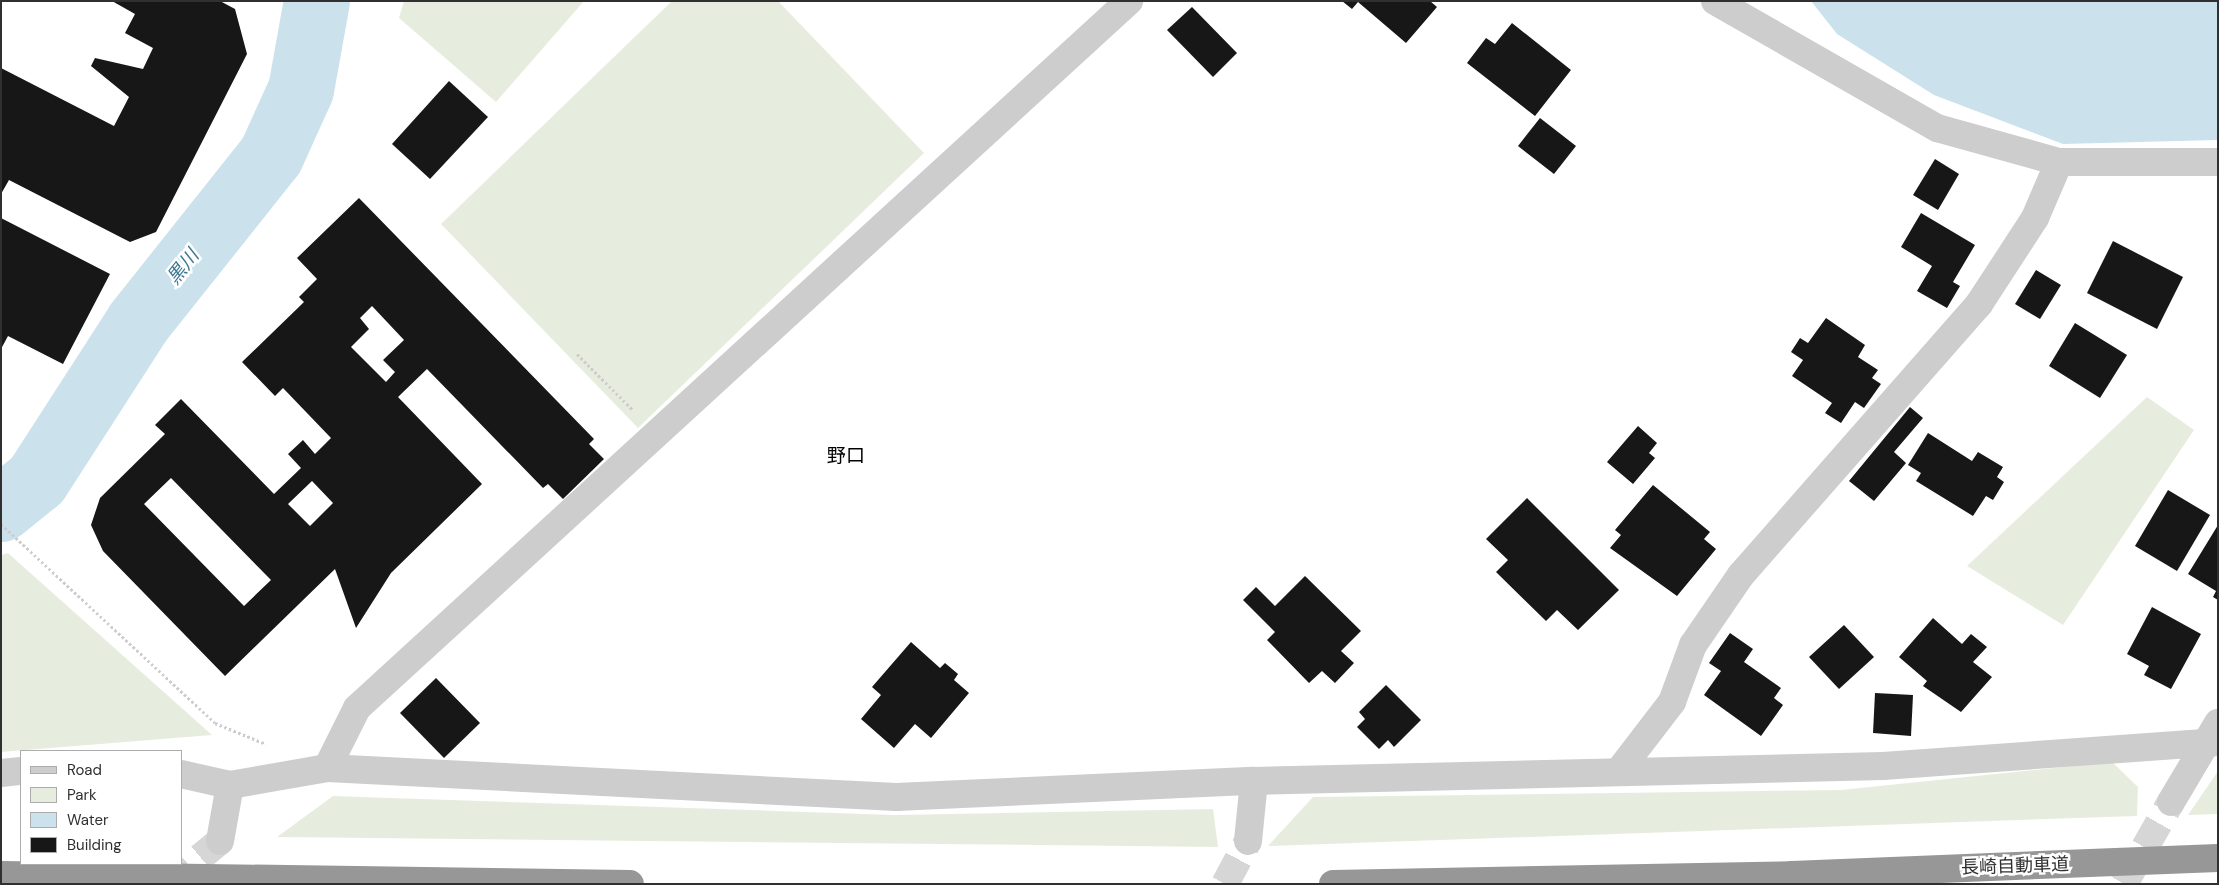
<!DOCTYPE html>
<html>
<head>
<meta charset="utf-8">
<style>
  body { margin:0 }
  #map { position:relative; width:2219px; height:885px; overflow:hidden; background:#fff; font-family:"DM Sans","Noto Sans JP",sans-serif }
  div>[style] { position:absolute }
  .green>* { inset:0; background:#e7edde }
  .water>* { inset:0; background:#cbe2ec }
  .river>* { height:66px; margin:-33px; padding:0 33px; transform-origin:33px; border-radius:33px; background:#cbe2ec }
  .building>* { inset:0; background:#171717 }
  .street-tunnel>* { height:28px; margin-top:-14px; transform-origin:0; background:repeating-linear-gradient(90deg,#d6d6d6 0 28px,transparent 0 42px) }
  .path>* { height:3px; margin-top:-1.5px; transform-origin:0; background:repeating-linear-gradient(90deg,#cdcdcd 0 2.5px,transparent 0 5px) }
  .street>* { height:28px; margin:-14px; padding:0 14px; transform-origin:14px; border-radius:14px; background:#cdcdcd }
  .highway>* { height:28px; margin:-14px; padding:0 14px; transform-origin:14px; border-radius:14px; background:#979797 }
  span { translate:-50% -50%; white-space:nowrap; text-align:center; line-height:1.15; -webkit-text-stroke:5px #fff; paint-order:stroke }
  .street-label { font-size:18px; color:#303030 }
  .water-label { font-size:19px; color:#3e7992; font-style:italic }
  .neighbourhood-label { font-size:19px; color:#000 }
  .frame { position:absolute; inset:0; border:2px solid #303030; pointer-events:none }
  .legend { position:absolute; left:20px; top:750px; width:162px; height:115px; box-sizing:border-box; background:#fff; border:1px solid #acacac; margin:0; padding:6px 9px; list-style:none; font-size:15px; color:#303030 }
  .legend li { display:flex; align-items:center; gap:10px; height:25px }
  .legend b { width:25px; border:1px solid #acacac }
</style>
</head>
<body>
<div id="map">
  <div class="green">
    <i style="clip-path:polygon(404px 1px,584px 1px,496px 102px,399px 18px)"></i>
    <i style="clip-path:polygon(672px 1px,778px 1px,924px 153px,638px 428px,441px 224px)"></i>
    <i style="clip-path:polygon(2147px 397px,2194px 430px,2063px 625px,1967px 566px)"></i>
    <i style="clip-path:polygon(8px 553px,212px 735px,1px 752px,1px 555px)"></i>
    <i style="clip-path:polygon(2112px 762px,2138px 787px,2137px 816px,1268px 846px,1313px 797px,1841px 790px)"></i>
    <i style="clip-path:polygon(2218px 771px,2218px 814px,2188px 815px)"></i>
    <i style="clip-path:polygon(333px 796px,894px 815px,1213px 809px,1218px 847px,277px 837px)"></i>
  </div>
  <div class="water">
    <i style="clip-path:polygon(1811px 1px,2218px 1px,2218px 140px,2063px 144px,1934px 95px,1837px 34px)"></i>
  </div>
  <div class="river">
    <i style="left:1px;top:509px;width:46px;rotate:-38.9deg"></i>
    <i style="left:37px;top:480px;width:187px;rotate:-57.2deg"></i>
    <i style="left:138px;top:323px;width:213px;rotate:-51.5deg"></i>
    <i style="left:271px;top:156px;width:72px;rotate:-65.6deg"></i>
    <i style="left:301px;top:90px;width:90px;rotate:-79.8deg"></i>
  </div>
  <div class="building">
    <i style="clip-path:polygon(112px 1px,220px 1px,235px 9px,247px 54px,156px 232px,130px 242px,9px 180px,1px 194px,1px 68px,114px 126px,129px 97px,91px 66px,95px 58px,143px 69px,153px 48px,125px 33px,135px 14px)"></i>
    <i style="clip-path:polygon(1342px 1px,1430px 1px,1437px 7px,1406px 43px,1358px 2px,1352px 9px)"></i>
    <i style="clip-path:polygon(1192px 7px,1237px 53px,1213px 77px,1167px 30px)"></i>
    <i style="clip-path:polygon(1512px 23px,1571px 70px,1535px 116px,1467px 63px,1486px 38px,1495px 44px)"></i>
    <i style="clip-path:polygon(449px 81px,488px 117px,430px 179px,392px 144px)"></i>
    <i style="clip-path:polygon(1540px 118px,1576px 146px,1554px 174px,1518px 146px)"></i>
    <i style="clip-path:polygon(1935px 159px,1959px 174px,1938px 210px,1913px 195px)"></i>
    <i style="clip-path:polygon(evenodd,359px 198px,594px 439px,589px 444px,604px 459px,563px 499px,548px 484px,543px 488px,427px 369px,398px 397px,482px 484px,391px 573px,356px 628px,335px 569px,225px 676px,103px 551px,91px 525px,100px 498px,165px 434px,155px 425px,181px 399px,274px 494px,301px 468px,288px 454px,303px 440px,315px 454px,331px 438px,283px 388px,275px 396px,242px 362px,304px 302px,299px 297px,317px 279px,297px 258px,359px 198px,372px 306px,404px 340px,383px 360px,395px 372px,386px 382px,351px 347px,369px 329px,360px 318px,372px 306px,359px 198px,171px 478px,271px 580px,244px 606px,144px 504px,171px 478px,359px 198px,312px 481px,333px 503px,310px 526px,288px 504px,312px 481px)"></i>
    <i style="clip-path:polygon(1921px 213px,1975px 245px,1953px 282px,1960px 286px,1947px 308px,1917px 291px,1932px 266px,1901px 247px)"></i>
    <i style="clip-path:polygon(1px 218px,110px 274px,63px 364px,8px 336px,1px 349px)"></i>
    <i style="clip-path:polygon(2113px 241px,2183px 277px,2157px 329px,2087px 293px)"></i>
    <i style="clip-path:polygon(2036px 270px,2061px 285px,2040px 319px,2015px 304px)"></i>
    <i style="clip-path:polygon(1826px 318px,1865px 345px,1858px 357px,1878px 370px,1872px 378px,1881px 384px,1864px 408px,1855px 402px,1841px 423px,1825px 413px,1832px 403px,1792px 376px,1803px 360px,1791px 352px,1800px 338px,1808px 343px)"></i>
    <i style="clip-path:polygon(2075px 323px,2127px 355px,2100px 398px,2049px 366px)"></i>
    <i style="clip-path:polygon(1910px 407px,1923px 418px,1894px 452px,1906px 463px,1874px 501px,1849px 481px)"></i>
    <i style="clip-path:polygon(1638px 426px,1657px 443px,1649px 453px,1655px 458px,1633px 484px,1607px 462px)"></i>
    <i style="clip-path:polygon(1928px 433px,1972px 461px,1978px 452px,2003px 467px,1997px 477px,2004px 482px,1993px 500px,1986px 496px,1973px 516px,1916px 481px,1921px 473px,1908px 465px)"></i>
    <i style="clip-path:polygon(1653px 485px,1710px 532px,1704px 539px,1716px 549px,1677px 596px,1610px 548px,1621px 535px,1615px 530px)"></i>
    <i style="clip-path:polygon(2168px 490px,2210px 515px,2177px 571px,2135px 546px)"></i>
    <i style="clip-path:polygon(1527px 498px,1619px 590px,1578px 630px,1557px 610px,1546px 621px,1496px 572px,1508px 560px,1486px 539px)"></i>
    <i style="clip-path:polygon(2218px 525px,2218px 600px,2213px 597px,2216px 591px,2188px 574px)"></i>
    <i style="clip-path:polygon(1305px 576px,1361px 631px,1341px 651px,1354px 663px,1335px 683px,1322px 671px,1309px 683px,1267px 640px,1275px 632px,1243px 600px,1256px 587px,1275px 606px)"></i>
    <i style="clip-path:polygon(2152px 607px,2201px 634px,2171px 689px,2144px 675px,2149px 666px,2127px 654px)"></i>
    <i style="clip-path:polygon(1933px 618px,1962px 644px,1971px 634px,1987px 647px,1973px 662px,1992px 677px,1961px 712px,1923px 686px,1927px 681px,1899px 657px)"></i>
    <i style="clip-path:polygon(1844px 625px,1874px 657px,1839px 689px,1809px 657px)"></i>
    <i style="clip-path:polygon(1730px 633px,1753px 649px,1744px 662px,1781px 688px,1774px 698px,1783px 705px,1761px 736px,1704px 695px,1721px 671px,1709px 663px)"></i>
    <i style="clip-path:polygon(911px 642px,940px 668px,945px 663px,958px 674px,954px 680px,969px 693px,931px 738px,915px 724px,894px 748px,861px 719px,881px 695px,872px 687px)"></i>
    <i style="clip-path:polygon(436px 678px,480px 723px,444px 758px,400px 713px)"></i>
    <i style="clip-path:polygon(1386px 685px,1421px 720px,1394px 747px,1388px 740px,1379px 749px,1357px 727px,1365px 719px,1359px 712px)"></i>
    <i style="clip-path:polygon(1875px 693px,1913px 695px,1911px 736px,1873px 733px)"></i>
  </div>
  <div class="street-tunnel">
    <i style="left:168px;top:884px;width:67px;rotate:-39.6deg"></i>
    <i style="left:1225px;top:884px;width:49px;rotate:-61.9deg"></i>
    <i style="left:2124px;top:884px;width:95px;rotate:-60.2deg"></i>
  </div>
  <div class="path">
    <i style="left:577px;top:354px;width:79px;rotate:45deg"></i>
    <i style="left:1px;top:524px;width:292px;rotate:42.9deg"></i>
    <i style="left:215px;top:723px;width:55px;rotate:22.4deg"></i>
  </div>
  <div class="street">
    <i style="left:1715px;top:1px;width:256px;rotate:29.8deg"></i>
    <i style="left:1937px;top:128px;width:127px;rotate:15.6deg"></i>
    <i style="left:2059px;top:162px;width:159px"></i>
    <i style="left:327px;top:768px;width:67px;rotate:-63.4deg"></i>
    <i style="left:357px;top:708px;width:1047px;rotate:-42.48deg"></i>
    <i style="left:1619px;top:771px;width:87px;rotate:-52.5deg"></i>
    <i style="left:1672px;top:702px;width:61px;rotate:-69.8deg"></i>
    <i style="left:1693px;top:645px;width:85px;rotate:-55.6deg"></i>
    <i style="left:1741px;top:575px;width:361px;rotate:-48.7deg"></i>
    <i style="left:1979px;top:304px;width:103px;rotate:-56.9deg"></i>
    <i style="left:2035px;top:218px;width:61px;rotate:-66.8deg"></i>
    <i style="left:1px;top:773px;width:20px;rotate:-6deg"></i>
    <i style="left:181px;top:774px;width:50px;rotate:12.7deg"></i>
    <i style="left:230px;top:785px;width:98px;rotate:-9.9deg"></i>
    <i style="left:327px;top:768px;width:570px;rotate:2.92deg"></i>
    <i style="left:896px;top:797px;width:358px;rotate:-2.6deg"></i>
    <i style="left:1254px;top:781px;width:629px;rotate:-1.37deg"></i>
    <i style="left:1883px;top:766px;width:336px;rotate:-4.1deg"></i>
    <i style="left:2171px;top:802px;width:92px;rotate:-59.3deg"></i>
    <i style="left:220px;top:841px;width:57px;rotate:-79.9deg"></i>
    <i style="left:1248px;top:841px;width:60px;rotate:-84.3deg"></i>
  </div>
  <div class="highway">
    <i style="left:1px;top:875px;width:629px;rotate:0.82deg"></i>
    <i style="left:1333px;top:884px;width:459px;rotate:-1.1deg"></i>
    <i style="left:1792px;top:875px;width:426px;rotate:-2.3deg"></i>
  </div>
  <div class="street-label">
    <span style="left:2015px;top:866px;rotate:-2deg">長崎自動車道</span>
  </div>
  <div class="water-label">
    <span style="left:183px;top:267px;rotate:-52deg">黒川</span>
  </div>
  <div class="neighbourhood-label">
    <span style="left:846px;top:456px">野口</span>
  </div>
  <div class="frame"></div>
  <ul class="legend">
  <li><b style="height:6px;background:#cdcdcd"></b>Road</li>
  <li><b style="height:14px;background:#e7edde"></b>Park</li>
  <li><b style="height:14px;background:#cbe2ec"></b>Water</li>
  <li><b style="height:14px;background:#171717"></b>Building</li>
  </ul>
</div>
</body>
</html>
